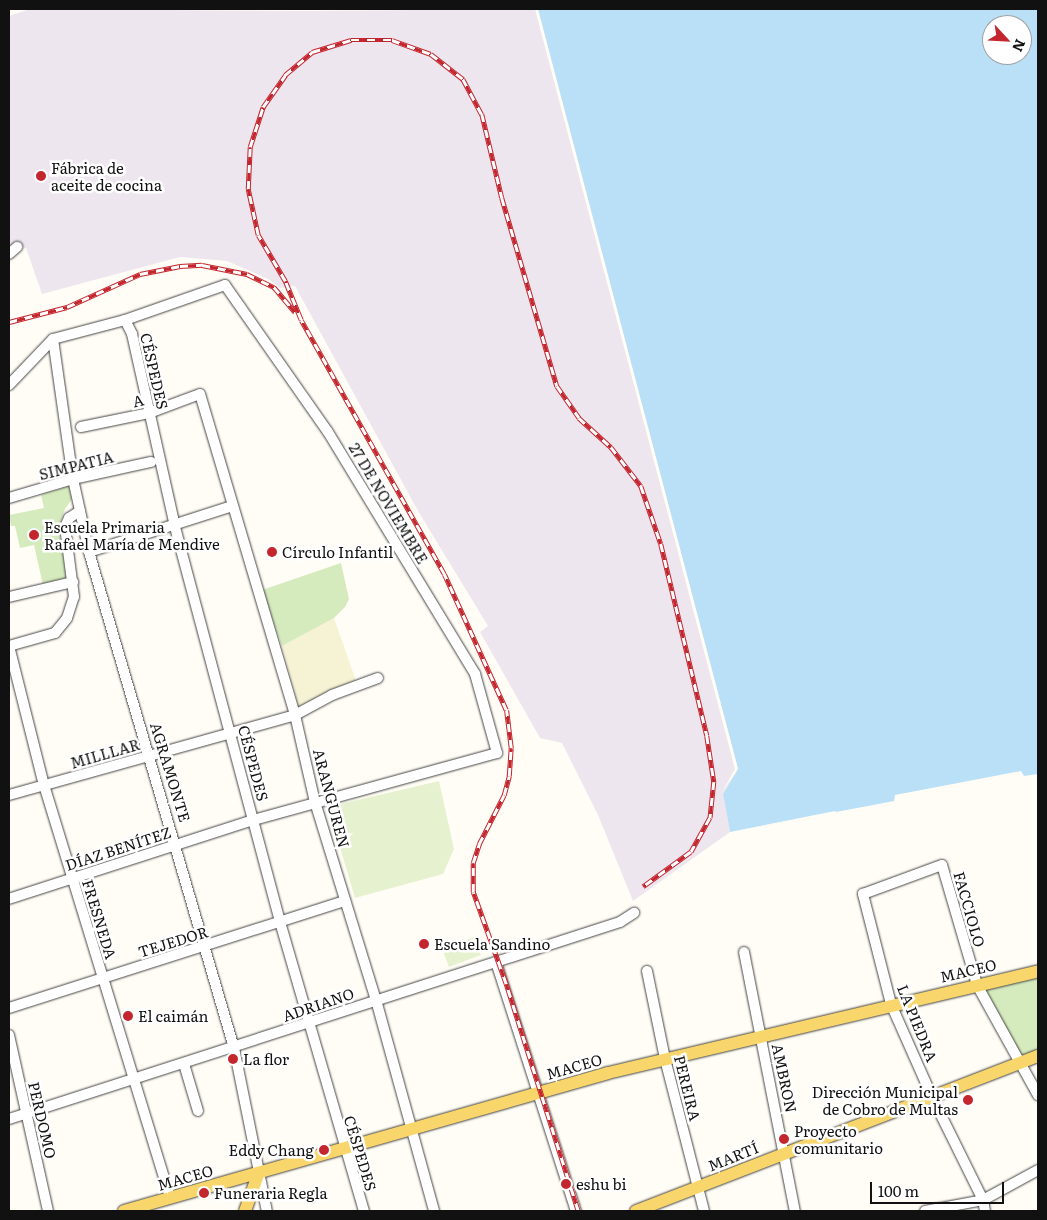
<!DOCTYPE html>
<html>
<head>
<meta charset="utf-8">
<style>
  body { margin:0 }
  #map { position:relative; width:1047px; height:1220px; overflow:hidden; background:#fffdf5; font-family:Literata,serif }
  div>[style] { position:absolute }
  .industrial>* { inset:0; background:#eee6ef }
  .farmland>* { inset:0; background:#f6f3d4 }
  .green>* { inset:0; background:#d5ebbd }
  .pitch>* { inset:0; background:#e6f2cf }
  .water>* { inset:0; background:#b9e0f7 }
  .pier>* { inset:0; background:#fffdf5 }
  .roads { filter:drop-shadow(0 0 1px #444) drop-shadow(0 0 1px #444) }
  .minor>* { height:10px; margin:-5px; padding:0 5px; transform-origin:5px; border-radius:5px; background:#fff }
  .major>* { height:12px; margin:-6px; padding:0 6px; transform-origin:6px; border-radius:6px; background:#f9d66b }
  .rail>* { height:4.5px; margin-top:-2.25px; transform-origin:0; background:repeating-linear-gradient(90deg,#fff 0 8px,#c4262e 0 16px); box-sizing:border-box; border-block:1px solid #c4262e }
  .dots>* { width:14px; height:14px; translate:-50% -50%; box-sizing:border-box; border:2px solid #fff; border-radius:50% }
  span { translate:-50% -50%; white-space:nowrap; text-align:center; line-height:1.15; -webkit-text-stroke:5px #fff; paint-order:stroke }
  .poi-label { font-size:15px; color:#111 }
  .left { translate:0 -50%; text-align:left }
  .right { translate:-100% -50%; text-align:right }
  .street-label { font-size:15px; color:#111 }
  .frame { position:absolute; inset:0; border:10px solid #111; pointer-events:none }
  .north { position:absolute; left:982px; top:15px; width:50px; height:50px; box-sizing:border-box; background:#fff; border:1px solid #a0a0a0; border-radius:50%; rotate:115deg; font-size:14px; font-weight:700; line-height:20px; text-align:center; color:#111 }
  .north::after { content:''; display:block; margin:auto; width:18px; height:22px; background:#c4262e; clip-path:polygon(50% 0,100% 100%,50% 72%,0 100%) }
  .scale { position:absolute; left:870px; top:1182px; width:134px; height:22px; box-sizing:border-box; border:2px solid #111; border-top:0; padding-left:6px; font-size:15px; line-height:18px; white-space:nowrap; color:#111; -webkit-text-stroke:4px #fff; paint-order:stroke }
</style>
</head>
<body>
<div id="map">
  <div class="industrial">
    <i style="clip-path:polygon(30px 9px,305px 11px,537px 9px,738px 769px,723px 794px,730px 832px,633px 901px,598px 815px,562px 743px,540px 738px,480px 632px,488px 626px,418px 511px,295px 286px,280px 288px,268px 279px,227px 261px,180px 257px,42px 294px,26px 248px,9px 244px,9px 16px)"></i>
  </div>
  <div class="farmland">
    <i style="clip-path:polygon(334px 618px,356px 681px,299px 708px,282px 646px)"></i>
  </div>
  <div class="green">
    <i style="clip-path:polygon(69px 486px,72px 499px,65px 509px,58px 530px,68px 579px,43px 585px,34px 545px,20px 548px,15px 526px,11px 526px,9px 515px,44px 508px,41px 495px)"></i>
    <i style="clip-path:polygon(341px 563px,349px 599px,345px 607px,334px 618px,282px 646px,262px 590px)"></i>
    <i style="clip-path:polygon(1038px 971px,1038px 1056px,1021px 1063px,977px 985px)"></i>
  </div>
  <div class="pitch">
    <i style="clip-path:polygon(439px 781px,454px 849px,443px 874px,355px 898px,328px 807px)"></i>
    <i style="clip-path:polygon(474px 937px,481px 955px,449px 967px,442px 949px)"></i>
  </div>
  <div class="water">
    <i style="clip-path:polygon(evenodd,537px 9px,1038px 9px,1038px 774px,1024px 776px,1021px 771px,895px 795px,894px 801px,730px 832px,723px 794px,738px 769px,537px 9px,992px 25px,1022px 25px,1022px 55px,992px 55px,992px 25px)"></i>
  </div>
  <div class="pier">
    <i style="clip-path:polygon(535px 9px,538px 9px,738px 769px,721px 794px,735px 769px)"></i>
    <i style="clip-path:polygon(835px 811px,836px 813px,730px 832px)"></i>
  </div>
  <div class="roads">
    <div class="minor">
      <i style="left:9px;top:254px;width:11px;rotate:-41deg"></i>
      <i style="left:125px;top:320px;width:16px;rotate:63deg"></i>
      <i style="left:132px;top:334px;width:198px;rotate:77.4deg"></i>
      <i style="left:175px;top:527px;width:409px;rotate:75.1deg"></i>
      <i style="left:280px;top:922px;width:301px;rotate:73.8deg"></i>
      <i style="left:53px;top:339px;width:141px;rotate:81.9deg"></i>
      <i style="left:73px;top:479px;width:75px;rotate:77.6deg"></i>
      <i style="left:89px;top:552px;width:517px;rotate:73.7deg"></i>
      <i style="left:234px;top:1048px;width:166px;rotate:78.6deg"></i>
      <i style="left:9px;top:385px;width:64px;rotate:-46.3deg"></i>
      <i style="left:53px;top:339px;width:74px;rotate:-14.8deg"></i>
      <i style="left:125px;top:320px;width:106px;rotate:-19.3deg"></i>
      <i style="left:225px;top:285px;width:179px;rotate:55deg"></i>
      <i style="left:328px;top:432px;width:283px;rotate:58.7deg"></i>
      <i style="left:475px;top:674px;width:82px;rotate:74.4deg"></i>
      <i style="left:497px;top:753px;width:253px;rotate:164.6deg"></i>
      <i style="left:253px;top:820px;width:256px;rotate:162.1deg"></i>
      <i style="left:81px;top:427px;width:69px;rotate:-11.6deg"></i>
      <i style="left:149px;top:413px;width:54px;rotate:-20.4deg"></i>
      <i style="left:200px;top:394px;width:335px;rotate:73.5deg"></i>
      <i style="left:295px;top:715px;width:89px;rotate:77.1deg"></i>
      <i style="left:315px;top:802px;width:207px;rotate:72.9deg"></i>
      <i style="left:376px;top:1000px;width:219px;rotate:74.6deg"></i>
      <i style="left:9px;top:498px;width:67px;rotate:-16.5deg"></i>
      <i style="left:73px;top:479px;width:80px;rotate:-12.3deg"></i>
      <i style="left:89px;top:552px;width:150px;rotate:-17.8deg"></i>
      <i style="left:9px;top:597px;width:66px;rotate:-13.2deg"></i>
      <i style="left:9px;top:646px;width:143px;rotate:75.9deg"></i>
      <i style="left:44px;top:785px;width:432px;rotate:73deg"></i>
      <i style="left:9px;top:646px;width:48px;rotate:-15.8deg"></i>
      <i style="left:55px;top:633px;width:19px;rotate:-51deg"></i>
      <i style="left:67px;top:618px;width:22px;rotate:-72deg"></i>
      <i style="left:74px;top:597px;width:71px;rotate:-97.3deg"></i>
      <i style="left:65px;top:527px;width:10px;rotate:-66deg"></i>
      <i style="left:69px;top:518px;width:13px;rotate:-32deg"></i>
      <i style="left:9px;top:795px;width:297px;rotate:-15.6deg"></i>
      <i style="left:295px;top:715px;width:42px;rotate:-28.4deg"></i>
      <i style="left:332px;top:695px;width:49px;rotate:-20.3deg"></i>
      <i style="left:744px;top:952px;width:264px;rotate:78.9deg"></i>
      <i style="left:496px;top:962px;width:262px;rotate:72.2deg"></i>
      <i style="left:647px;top:971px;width:90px;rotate:78.4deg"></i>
      <i style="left:665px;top:1059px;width:157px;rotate:75.6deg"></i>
      <i style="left:9px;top:1008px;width:353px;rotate:-17.7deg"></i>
      <i style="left:9px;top:1035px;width:180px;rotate:77.5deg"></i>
      <i style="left:184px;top:1064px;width:49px;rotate:73.4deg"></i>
      <i style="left:9px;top:1119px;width:642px;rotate:-17.87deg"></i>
      <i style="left:620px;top:922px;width:17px;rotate:-33deg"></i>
      <i style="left:925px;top:1211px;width:59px;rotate:-10.7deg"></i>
      <i style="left:983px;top:1200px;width:63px;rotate:-28.6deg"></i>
      <i style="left:985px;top:1211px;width:11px;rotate:-100deg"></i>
      <i style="left:983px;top:1200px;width:113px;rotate:-116.3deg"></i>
      <i style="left:933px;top:1099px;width:104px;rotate:-113.9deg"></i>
      <i style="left:891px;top:1004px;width:114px;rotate:-104.3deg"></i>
      <i style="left:863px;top:894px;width:84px;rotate:-20.2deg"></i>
      <i style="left:942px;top:865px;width:125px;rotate:73.7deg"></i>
      <i style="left:977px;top:985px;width:126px;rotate:61deg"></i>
    </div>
    <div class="major">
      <i style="left:124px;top:1211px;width:503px;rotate:-15.91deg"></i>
      <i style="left:608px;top:1073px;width:442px;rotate:-13.3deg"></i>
      <i style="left:245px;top:1211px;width:41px;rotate:-70.3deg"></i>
      <i style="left:636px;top:1211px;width:431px;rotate:-21.1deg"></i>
    </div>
  </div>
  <div class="rail">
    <i style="left:9px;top:322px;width:60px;rotate:-14.5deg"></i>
    <i style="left:67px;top:307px;width:80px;rotate:-24.3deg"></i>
    <i style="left:140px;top:274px;width:41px;rotate:-11.3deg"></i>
    <i style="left:180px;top:266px;width:22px;rotate:-3deg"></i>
    <i style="left:202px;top:265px;width:46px;rotate:11.3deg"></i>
    <i style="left:247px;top:274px;width:30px;rotate:26deg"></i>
    <i style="left:274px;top:287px;width:33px;rotate:50deg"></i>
    <i style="left:578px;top:1211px;width:238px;rotate:-107.6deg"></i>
    <i style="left:506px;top:984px;width:98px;rotate:-109.7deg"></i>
    <i style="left:473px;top:892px;width:29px;rotate:-90deg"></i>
    <i style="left:473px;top:863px;width:20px;rotate:-72deg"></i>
    <i style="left:479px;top:844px;width:55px;rotate:-63deg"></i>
    <i style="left:504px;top:795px;width:20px;rotate:-75deg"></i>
    <i style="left:509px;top:776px;width:28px;rotate:-86deg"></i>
    <i style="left:511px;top:748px;width:38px;rotate:-97deg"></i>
    <i style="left:506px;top:710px;width:149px;rotate:-114.5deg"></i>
    <i style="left:444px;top:574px;width:291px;rotate:-119.4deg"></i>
    <i style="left:301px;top:320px;width:42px;rotate:-112.3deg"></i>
    <i style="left:285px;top:281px;width:53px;rotate:-120.4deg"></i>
    <i style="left:258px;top:235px;width:47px;rotate:-102.3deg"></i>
    <i style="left:248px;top:189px;width:42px;rotate:-87.3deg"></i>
    <i style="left:250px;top:147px;width:42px;rotate:-72deg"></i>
    <i style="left:263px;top:107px;width:39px;rotate:-55deg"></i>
    <i style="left:285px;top:75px;width:35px;rotate:-40deg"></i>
    <i style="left:312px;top:52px;width:41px;rotate:-17.1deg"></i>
    <i style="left:351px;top:40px;width:41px"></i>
    <i style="left:392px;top:40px;width:41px;rotate:19.7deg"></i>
    <i style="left:431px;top:54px;width:41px;rotate:38deg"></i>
    <i style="left:463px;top:79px;width:40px;rotate:62deg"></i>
    <i style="left:482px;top:114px;width:86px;rotate:76.6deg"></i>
    <i style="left:502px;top:198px;width:196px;rotate:73.7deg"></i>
    <i style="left:557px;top:386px;width:39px;rotate:55deg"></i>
    <i style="left:579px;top:418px;width:43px;rotate:42.2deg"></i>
    <i style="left:611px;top:447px;width:49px;rotate:52.4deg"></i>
    <i style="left:641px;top:486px;width:61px;rotate:71deg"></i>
    <i style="left:661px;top:544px;width:197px;rotate:76.5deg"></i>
    <i style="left:707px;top:736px;width:47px;rotate:81.3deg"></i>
    <i style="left:714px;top:782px;width:36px;rotate:96deg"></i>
    <i style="left:710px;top:818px;width:39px;rotate:119deg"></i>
    <i style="left:691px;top:852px;width:59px;rotate:143.9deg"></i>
  </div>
  <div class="dots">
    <i style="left:41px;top:176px;background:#c4262e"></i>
    <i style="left:34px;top:535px;background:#c4262e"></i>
    <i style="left:272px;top:552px;background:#c4262e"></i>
    <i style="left:424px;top:944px;background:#c4262e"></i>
    <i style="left:128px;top:1016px;background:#c4262e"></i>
    <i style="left:233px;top:1059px;background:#c4262e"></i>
    <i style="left:968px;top:1100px;background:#c4262e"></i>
    <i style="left:784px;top:1139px;background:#c4262e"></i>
    <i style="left:324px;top:1150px;background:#c4262e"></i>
    <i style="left:566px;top:1184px;background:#c4262e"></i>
    <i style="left:204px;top:1193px;background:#c4262e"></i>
  </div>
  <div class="poi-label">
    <span class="left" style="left:51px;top:176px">Fábrica de<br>aceite de cocina</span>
    <span class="left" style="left:44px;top:535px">Escuela Primaria<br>Rafael María de Mendive</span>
    <span class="left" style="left:282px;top:552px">Círculo Infantil</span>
    <span class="left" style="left:434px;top:944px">Escuela Sandino</span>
    <span class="left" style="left:138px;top:1016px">El caimán</span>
    <span class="left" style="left:243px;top:1059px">La flor</span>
    <span class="right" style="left:958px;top:1100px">Dirección Municipal<br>de Cobro de Multas</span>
    <span class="left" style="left:794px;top:1139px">Proyecto<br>comunitario</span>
    <span class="right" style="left:314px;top:1150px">Eddy Chang</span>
    <span class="left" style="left:576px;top:1184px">eshu bi</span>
    <span class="left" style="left:214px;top:1193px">Funeraria Regla</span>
  </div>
  <div class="street-label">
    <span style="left:155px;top:371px;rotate:77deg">CÉSPEDES</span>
    <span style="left:138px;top:400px;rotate:-13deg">A</span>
    <span style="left:76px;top:465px;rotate:-14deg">SIMPATIA</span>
    <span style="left:389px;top:503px;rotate:59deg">27 DE NOVIEMBRE</span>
    <span style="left:105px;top:753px;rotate:-16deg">MILLLAR</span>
    <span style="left:254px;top:763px;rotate:75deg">CÉSPEDES</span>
    <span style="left:171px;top:772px;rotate:73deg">AGRAMONTE</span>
    <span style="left:332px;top:798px;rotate:75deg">ARANGUREN</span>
    <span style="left:118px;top:848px;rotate:-18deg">DÍAZ BENÍTEZ</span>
    <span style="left:970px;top:909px;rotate:74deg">FACCIOLO</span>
    <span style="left:100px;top:919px;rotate:73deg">FRESNEDA</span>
    <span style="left:173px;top:941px;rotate:-17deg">TEJEDOR</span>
    <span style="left:968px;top:970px;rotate:-13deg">MACEO</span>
    <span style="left:318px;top:1004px;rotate:-19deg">ADRIANO</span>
    <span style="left:918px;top:1023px;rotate:68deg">LA PIEDRA</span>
    <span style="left:574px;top:1066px;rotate:-16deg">MACEO</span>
    <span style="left:785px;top:1078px;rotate:78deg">AMBRON</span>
    <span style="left:688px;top:1088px;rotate:76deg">PEREIRA</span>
    <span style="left:43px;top:1120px;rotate:77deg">PERDOMO</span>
    <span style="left:361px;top:1153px;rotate:73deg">CÉSPEDES</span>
    <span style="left:733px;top:1156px;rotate:-22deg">MARTÍ</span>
    <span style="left:185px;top:1177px;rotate:-16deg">MACEO</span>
  </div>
  <div class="frame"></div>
  <div class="north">N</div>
  <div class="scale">100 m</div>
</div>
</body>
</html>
